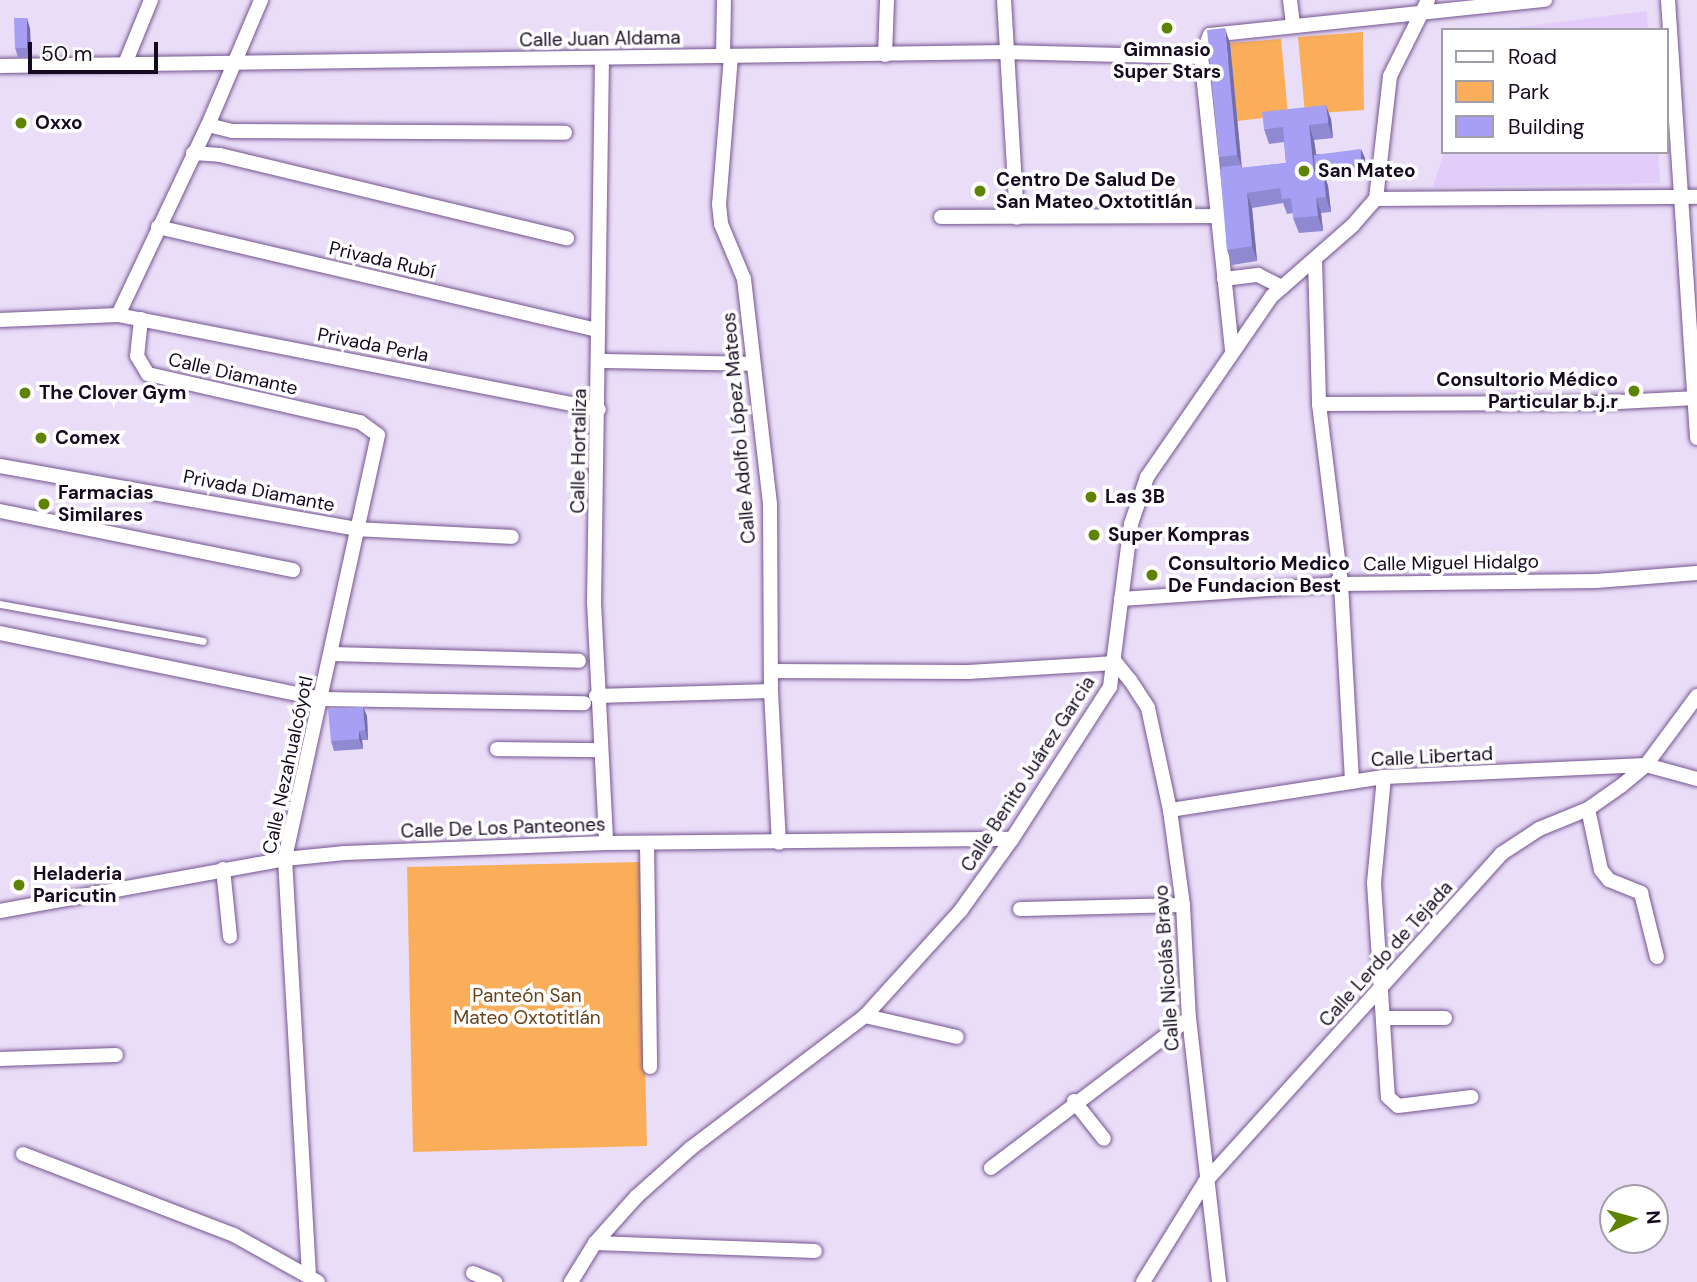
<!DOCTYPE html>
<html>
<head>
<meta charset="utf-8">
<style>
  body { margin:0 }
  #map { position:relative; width:1697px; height:1282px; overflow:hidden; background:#eaddf8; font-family:"DM Sans",sans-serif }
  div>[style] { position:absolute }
  .built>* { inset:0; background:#e2ccf9 }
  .green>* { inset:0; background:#faae59 }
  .roads { filter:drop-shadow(0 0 2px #745590) drop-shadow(0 0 2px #745590) }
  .service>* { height:7px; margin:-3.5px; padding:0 3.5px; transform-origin:3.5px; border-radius:3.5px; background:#fff }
  .minor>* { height:14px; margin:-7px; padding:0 7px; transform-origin:7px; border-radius:7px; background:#fff }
  .wall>* { inset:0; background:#8f89d2 }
  .shaded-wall>* { inset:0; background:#746fab }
  .building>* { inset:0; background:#a69ff4 }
  .dots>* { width:19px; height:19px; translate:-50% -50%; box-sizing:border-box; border:4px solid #fff; border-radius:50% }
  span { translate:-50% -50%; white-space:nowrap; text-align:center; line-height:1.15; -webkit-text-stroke:7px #fff; paint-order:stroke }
  .street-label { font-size:19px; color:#160a21 }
  .poi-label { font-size:19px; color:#160a21; font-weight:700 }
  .left { translate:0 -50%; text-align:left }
  .right { translate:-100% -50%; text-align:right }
  .park-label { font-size:19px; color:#66431b }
  .legend { position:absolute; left:1441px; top:28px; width:228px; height:126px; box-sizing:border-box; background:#fff; border:2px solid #a29da6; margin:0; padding:9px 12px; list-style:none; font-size:21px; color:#160a21 }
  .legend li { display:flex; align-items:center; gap:14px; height:35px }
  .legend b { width:35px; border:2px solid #a29da6 }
  .north { position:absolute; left:1599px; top:1184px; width:70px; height:70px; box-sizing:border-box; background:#fff; border:2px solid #a29da6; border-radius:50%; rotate:85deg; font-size:19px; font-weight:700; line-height:28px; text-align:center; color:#160a21 }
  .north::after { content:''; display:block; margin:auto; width:24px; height:32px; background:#5d8301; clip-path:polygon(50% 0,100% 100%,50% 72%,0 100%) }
  .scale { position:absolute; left:28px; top:42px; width:130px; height:32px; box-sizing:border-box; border:4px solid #160a21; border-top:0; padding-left:9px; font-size:21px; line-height:24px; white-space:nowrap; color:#160a21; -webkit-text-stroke:5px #fff; paint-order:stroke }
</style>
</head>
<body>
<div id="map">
  <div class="built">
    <i style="clip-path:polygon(1647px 11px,1648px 30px,1495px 30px)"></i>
    <i style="clip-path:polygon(1444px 152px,1658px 152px,1660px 183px,1433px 187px)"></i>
  </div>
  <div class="green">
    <i style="clip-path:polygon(1363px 32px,1364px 110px,1305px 114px,1298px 37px)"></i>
    <i style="clip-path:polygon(1281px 39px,1288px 115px,1237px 121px,1230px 43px)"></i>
    <i style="clip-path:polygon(640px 862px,647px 1146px,413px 1152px,407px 867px)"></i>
  </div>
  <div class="roads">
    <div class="service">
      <i style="left:0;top:604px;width:206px;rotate:10.3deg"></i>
    </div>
    <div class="minor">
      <i style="left:1004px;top:0;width:218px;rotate:86.6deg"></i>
      <i style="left:1290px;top:0;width:24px;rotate:83deg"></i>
      <i style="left:1668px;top:0;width:439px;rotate:86.2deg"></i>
      <i style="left:885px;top:55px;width:55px;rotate:-87.9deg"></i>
      <i style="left:723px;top:56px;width:56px;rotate:-89deg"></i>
      <i style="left:731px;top:56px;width:148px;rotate:94.6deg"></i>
      <i style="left:719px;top:204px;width:20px;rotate:84deg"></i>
      <i style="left:721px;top:224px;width:60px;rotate:67.3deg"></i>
      <i style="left:744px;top:279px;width:226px;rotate:83.4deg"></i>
      <i style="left:770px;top:504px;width:187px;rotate:89.7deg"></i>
      <i style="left:771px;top:691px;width:152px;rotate:87deg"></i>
      <i style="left:602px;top:59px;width:543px;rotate:90.84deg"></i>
      <i style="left:594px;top:602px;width:241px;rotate:87.1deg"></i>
      <i style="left:125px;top:64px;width:69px;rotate:-67.9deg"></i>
      <i style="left:0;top:66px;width:1007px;rotate:-0.8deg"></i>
      <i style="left:1007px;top:52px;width:194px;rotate:1.5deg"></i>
      <i style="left:208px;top:125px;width:25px;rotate:14deg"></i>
      <i style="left:232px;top:131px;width:333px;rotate:0.3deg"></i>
      <i style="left:193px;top:153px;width:27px;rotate:4deg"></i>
      <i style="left:220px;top:155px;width:357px;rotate:13.5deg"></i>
      <i style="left:1376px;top:199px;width:321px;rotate:-0.4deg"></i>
      <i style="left:941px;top:217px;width:276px;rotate:-0.2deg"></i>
      <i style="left:158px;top:227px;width:452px;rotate:13.2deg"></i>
      <i style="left:1315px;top:259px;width:145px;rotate:88.4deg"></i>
      <i style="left:1319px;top:404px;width:181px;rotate:83deg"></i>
      <i style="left:1341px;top:584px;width:198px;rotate:86.8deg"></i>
      <i style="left:1224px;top:279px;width:34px;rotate:-7deg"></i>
      <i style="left:1258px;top:275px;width:27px;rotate:27deg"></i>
      <i style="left:118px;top:315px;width:210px;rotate:-64.7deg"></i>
      <i style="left:208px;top:125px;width:136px;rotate:-67deg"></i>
      <i style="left:141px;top:319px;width:37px;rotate:96deg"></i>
      <i style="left:137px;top:356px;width:21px;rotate:59deg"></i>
      <i style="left:148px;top:374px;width:217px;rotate:12.8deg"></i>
      <i style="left:360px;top:422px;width:22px;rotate:36deg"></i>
      <i style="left:378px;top:435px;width:434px;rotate:102.4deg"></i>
      <i style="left:285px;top:859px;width:417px;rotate:86.7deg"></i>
      <i style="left:0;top:320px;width:118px;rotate:-2.4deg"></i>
      <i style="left:118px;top:315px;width:490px;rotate:11.1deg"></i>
      <i style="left:1232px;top:350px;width:295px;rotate:-96deg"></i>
      <i style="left:1201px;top:57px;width:24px;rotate:-68deg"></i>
      <i style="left:1210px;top:35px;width:337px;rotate:-6deg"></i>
      <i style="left:600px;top:361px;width:153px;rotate:1.1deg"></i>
      <i style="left:1319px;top:404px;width:280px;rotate:-0.2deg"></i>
      <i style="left:1599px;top:403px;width:98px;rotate:-2.9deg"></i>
      <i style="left:0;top:466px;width:362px;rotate:10deg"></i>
      <i style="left:356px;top:529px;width:156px;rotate:2.9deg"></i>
      <i style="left:0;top:511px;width:299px;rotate:11.4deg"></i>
      <i style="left:1121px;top:599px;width:221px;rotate:-3.9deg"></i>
      <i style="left:1341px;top:584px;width:255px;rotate:-0.7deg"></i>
      <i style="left:1596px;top:581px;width:101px;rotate:-4.5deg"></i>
      <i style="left:0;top:633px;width:328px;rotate:11.6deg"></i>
      <i style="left:321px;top:699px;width:263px;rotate:0.9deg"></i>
      <i style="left:333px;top:654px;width:246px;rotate:1.6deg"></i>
      <i style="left:771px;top:671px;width:197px;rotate:0.3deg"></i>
      <i style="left:968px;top:672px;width:148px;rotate:-3.5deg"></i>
      <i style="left:1116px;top:663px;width:22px;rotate:51deg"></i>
      <i style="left:1130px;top:680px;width:33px;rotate:57deg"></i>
      <i style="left:1148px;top:708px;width:104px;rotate:77.8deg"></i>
      <i style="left:1170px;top:810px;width:96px;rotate:82.2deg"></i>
      <i style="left:1183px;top:905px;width:113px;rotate:87deg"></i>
      <i style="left:1189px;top:1018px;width:266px;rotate:83.5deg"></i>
      <i style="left:596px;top:696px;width:175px;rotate:-1.6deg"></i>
      <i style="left:497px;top:749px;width:101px;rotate:0.6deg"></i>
      <i style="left:1384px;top:777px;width:106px;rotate:95.4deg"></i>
      <i style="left:1374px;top:883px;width:214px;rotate:86.3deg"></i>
      <i style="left:1388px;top:1097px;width:13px;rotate:42deg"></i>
      <i style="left:1398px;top:1106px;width:74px;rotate:-7deg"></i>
      <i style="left:1588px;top:809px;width:62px;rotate:78deg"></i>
      <i style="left:1601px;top:870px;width:13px;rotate:51deg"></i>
      <i style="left:1609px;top:880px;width:35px;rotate:22deg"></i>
      <i style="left:1641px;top:893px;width:66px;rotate:76deg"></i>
      <i style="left:1170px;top:810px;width:217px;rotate:-8.8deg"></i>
      <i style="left:1384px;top:777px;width:262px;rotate:-2.6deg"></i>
      <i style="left:1646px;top:765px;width:53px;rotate:15.4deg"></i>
      <i style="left:647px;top:843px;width:224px;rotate:89.2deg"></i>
      <i style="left:223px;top:869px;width:68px;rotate:84.1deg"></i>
      <i style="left:1020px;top:909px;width:163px;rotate:-1.4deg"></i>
      <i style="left:0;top:911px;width:290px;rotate:-10.3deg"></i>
      <i style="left:285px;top:859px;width:60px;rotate:-5.7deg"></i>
      <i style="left:345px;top:853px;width:261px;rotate:-2.2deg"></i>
      <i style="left:606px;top:843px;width:406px;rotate:-0.6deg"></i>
      <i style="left:865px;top:1016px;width:94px;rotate:12.9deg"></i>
      <i style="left:1384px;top:1018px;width:61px"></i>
      <i style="left:0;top:1059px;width:116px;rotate:-2deg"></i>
      <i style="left:1074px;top:1101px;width:48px;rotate:51.7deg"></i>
      <i style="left:23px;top:1154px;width:226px;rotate:21deg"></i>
      <i style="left:234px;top:1235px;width:96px;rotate:29.2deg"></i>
      <i style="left:991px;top:1168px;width:248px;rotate:-37.1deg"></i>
      <i style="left:595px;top:1243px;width:220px;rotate:2.1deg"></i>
      <i style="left:473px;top:1273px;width:24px;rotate:22deg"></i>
      <i style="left:571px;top:1282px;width:46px;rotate:-58.4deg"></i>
      <i style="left:595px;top:1243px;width:63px;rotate:-48.2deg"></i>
      <i style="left:637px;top:1196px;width:72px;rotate:-41.6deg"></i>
      <i style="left:691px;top:1148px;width:218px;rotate:-37.2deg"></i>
      <i style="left:865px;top:1016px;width:143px;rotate:-47.8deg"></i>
      <i style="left:961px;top:910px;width:87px;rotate:-54.3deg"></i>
      <i style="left:1012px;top:839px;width:181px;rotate:-57.2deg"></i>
      <i style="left:1110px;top:687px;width:164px;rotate:-82.7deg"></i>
      <i style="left:1131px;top:524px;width:50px;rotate:-71.2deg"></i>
      <i style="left:1147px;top:477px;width:220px;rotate:-55.4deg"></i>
      <i style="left:1272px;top:296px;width:108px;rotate:-41.2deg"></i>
      <i style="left:1353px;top:225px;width:35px;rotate:-49deg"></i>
      <i style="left:1376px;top:199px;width:124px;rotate:-83.5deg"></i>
      <i style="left:1390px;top:76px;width:85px;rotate:-63.4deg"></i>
      <i style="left:1143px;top:1282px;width:118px;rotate:-58.2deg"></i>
      <i style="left:1205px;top:1182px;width:442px;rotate:-47.9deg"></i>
      <i style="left:1501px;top:854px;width:45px;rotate:-33.3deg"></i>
      <i style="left:1539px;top:829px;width:53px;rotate:-22.2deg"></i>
      <i style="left:1588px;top:809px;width:40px;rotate:-34.9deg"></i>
      <i style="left:1621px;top:786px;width:33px;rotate:-40deg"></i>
      <i style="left:1646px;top:765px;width:86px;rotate:-53.5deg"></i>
    </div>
  </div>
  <div class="wall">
    <i style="clip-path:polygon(30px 28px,31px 58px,18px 57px,15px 48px)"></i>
    <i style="clip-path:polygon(1230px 43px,1242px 168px,1286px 163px,1284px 142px,1269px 144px,1264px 129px,1331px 119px,1333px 138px,1314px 140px,1316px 154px,1365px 158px,1364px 174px,1326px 179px,1328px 186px,1331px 212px,1321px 213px,1323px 231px,1299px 233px,1293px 218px,1293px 213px,1287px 214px,1283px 203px,1252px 208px,1257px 261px,1232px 265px,1227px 250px,1222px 170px,1219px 157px)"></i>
    <i style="clip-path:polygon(363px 707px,367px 716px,368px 740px,362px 740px,363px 749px,334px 751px,331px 741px)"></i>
  </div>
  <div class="shaded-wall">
    <i style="clip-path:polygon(27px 18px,30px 28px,31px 58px,27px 48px)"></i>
    <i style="clip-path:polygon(1225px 28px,1230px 43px,1243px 183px,1241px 165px,1237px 155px)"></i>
    <i style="clip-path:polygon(1326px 105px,1331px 119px,1333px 138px,1328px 123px)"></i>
    <i style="clip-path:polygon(1309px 125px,1314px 140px,1318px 169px,1315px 170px,1319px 179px,1314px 172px)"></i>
    <i style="clip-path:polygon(1361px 149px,1365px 158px,1364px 174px,1361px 164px)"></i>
    <i style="clip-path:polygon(1323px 171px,1328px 186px,1331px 212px,1326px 197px)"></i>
    <i style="clip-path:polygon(1247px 193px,1252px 208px,1257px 261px,1252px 246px)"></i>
    <i style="clip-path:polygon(1316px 198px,1321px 213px,1323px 231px,1318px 216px)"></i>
    <i style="clip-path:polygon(363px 707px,367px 716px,368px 740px,365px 730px)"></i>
    <i style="clip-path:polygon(359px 731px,362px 740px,363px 749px,359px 739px)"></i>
  </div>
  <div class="building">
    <i style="clip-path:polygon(14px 18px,27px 18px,27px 48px,15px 48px)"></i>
    <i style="clip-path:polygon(1225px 28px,1237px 155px,1219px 157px,1207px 30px)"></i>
    <i style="clip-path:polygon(1326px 105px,1328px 123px,1309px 125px,1314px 172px,1323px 171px,1326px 197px,1316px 198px,1318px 216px,1293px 218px,1291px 198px,1282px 199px,1280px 188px,1247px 193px,1252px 246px,1227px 250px,1220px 170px,1286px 163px,1283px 127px,1264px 129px,1262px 112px)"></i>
    <i style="clip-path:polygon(1361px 149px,1361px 164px,1315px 170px,1314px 155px)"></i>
    <i style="clip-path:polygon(1241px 165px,1241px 168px,1222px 170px,1222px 167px)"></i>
    <i style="clip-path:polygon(363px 707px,365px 730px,359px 731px,359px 739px,331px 741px,328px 709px)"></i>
  </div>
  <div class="dots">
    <i style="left:1167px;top:28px;background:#5d8301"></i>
    <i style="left:21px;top:123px;background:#5d8301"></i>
    <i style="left:1304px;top:171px;background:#5d8301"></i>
    <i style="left:980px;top:191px;background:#5d8301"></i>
    <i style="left:1634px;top:391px;background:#5d8301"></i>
    <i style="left:25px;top:393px;background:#5d8301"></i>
    <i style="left:41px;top:438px;background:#5d8301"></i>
    <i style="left:1091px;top:497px;background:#5d8301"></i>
    <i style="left:44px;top:504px;background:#5d8301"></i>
    <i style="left:1094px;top:535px;background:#5d8301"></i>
    <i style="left:1152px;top:575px;background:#5d8301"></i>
    <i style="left:19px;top:885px;background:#5d8301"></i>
  </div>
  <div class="street-label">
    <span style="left:600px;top:39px;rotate:-1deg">Calle Juan Aldama</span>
    <span style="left:382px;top:260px;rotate:13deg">Privada Rubí</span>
    <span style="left:373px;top:345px;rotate:11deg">Privada Perla</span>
    <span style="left:233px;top:374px;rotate:13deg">Calle Diamante</span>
    <span style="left:739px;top:428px;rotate:-95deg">Calle Adolfo López Mateos</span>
    <span style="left:579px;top:451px;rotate:-89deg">Calle Hortaliza</span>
    <span style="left:259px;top:491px;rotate:11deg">Privada Diamante</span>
    <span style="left:1451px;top:563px;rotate:-1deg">Calle Miguel Hidalgo</span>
    <span style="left:1432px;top:757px;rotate:-3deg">Calle Libertad</span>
    <span style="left:288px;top:765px;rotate:-78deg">Calle Nezahualcóyotl</span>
    <span style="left:1028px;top:774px;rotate:-57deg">Calle Benito Juárez Garcia</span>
    <span style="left:503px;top:828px;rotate:-2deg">Calle De Los Panteones</span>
    <span style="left:1386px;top:954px;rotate:-48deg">Calle Lerdo de Tejada</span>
    <span style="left:1167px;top:968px;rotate:-94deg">Calle Nicolás Bravo</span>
  </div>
  <div class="poi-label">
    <span style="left:1167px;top:61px">Gimnasio<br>Super Stars</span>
    <span class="left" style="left:35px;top:123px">Oxxo</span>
    <span class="left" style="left:1318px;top:171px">San Mateo</span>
    <span class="left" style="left:996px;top:191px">Centro De Salud De<br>San Mateo Oxtotitlán</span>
    <span class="right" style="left:1618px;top:391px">Consultorio Médico<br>Particular b.j.r</span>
    <span class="left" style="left:39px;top:393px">The Clover Gym</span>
    <span class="left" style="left:55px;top:438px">Comex</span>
    <span class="left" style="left:58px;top:504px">Farmacias<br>Similares</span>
    <span class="left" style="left:1105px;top:497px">Las 3B</span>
    <span class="left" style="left:1108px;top:535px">Super Kompras</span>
    <span class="left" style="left:1168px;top:575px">Consultorio Medico<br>De Fundacion Best</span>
    <span class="left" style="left:33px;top:885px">Heladeria<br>Paricutin</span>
  </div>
  <div class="park-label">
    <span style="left:527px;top:1007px">Panteón San<br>Mateo Oxtotitlán</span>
  </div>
  <ul class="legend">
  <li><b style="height:9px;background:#fff"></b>Road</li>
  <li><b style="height:19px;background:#faae59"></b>Park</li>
  <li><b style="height:19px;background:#a69ff4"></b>Building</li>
  </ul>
  <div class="north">N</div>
  <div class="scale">50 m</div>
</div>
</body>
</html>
